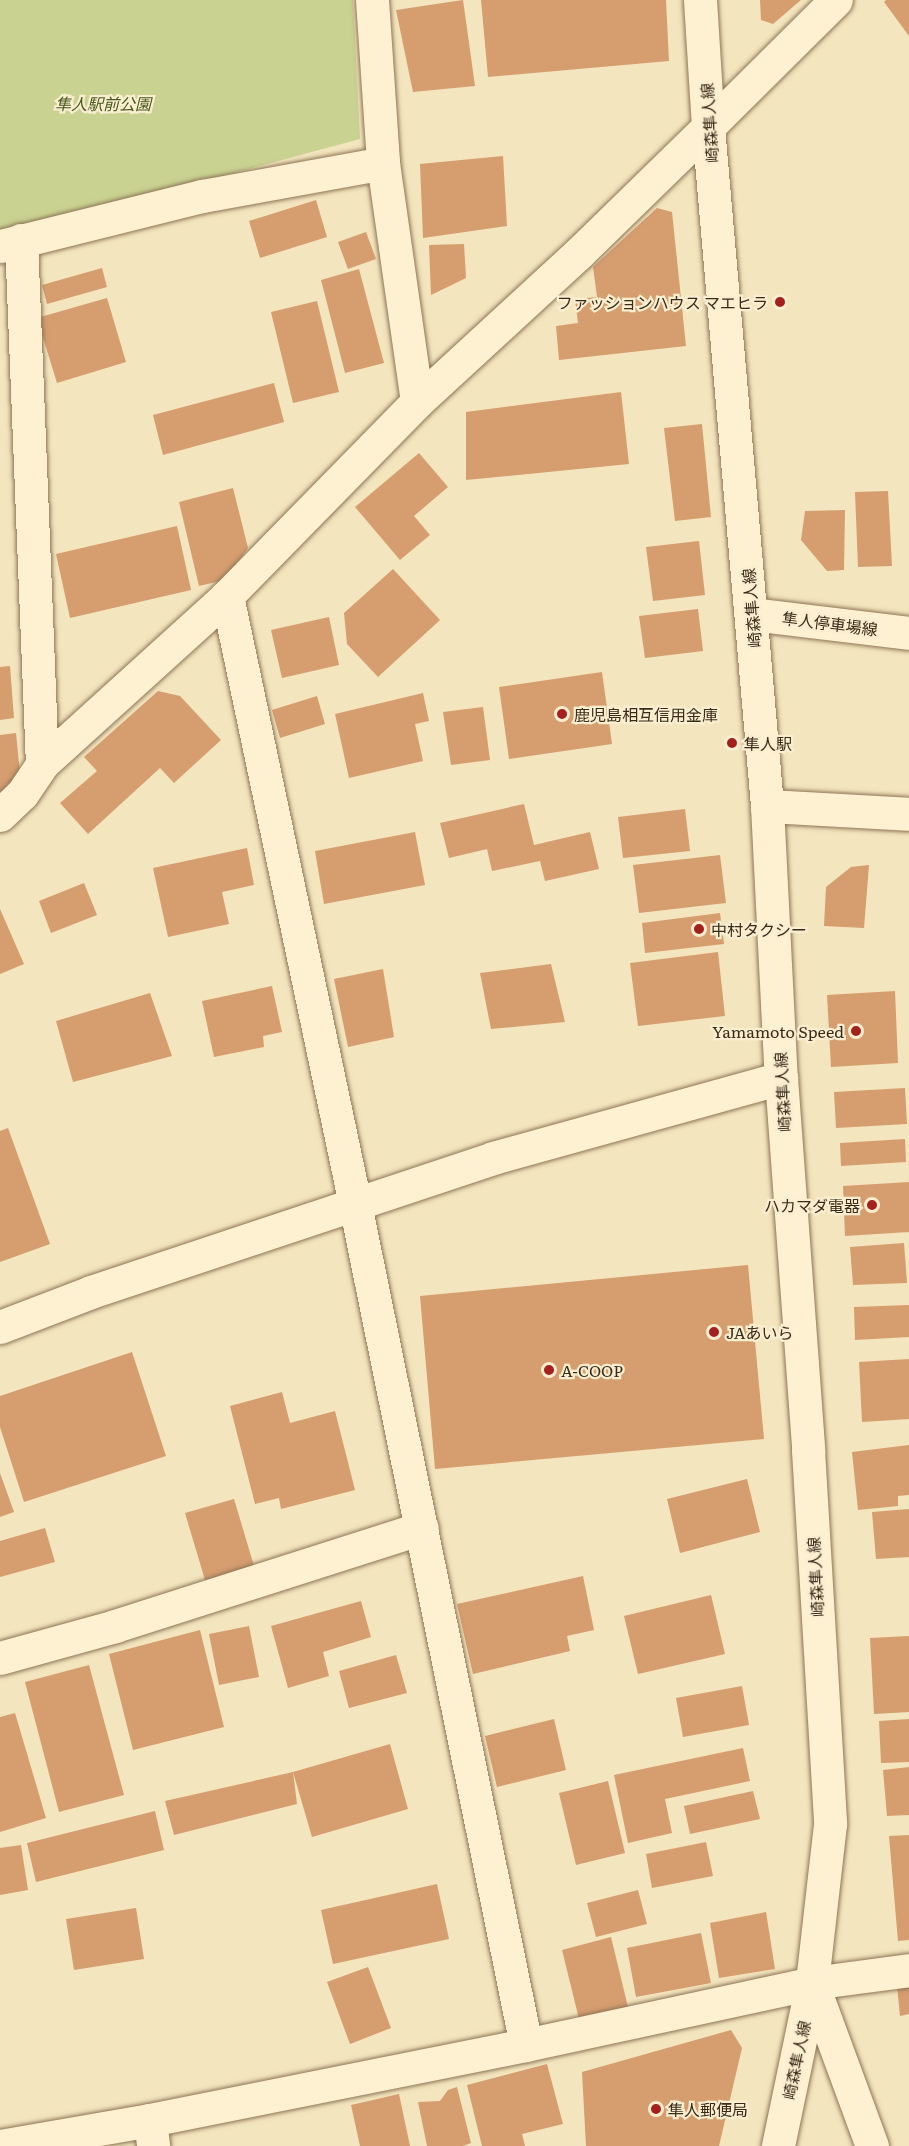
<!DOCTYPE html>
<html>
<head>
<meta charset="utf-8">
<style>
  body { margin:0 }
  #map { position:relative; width:909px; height:2146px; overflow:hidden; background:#f3e5be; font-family:Literata,"Noto Sans JP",serif }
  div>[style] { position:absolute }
  .green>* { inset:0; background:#c9d291 }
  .building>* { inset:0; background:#d69d6f }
  .roads { filter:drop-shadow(0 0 2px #8e7555) drop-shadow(0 0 2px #8e7555) }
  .minor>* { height:33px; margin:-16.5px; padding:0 16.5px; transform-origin:16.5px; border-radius:16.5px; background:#fdf1d2 }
  .tertiary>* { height:33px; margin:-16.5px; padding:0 16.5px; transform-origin:16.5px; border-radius:16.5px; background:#fdf1d2 }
  .secondary>* { height:33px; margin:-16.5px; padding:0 16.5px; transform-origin:16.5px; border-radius:16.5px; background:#fdf1d2 }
  .dots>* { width:16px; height:16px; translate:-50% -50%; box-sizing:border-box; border:3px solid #f9eecf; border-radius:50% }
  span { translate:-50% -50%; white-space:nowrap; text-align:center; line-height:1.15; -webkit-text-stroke:4.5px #f9eecf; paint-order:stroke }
  .park-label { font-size:16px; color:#495a1f; font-style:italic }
  .street-label { font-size:16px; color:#3b2b1b }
  .poi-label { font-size:16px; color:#3b2b1b }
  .right { translate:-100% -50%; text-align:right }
  .left { translate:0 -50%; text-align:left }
</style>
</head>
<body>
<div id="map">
  <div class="green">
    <i style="clip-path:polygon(0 0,353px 0,360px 139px,0 236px)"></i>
  </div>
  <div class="building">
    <i style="clip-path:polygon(463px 0,475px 86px,413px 92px,396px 10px)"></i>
    <i style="clip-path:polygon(481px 0,666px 0,669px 61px,488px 77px)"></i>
    <i style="clip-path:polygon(760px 0,801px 0,773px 24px,761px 20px)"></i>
    <i style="clip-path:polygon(886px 0,909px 0,909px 36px,884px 2px)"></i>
    <i style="clip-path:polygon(503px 156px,507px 226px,423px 238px,420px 164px)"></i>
    <i style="clip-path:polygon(316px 200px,327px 237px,260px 258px,249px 221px)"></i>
    <i style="clip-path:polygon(657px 208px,672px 212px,686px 346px,559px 360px,556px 326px,578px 323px,575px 299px,597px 297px,593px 267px)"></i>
    <i style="clip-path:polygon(366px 232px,376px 259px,348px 269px,338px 242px)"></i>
    <i style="clip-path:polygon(464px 244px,466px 278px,431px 295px,429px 245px)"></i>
    <i style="clip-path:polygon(102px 268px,107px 287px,47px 304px,42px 285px)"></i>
    <i style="clip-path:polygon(359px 269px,384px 363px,345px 373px,321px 280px)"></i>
    <i style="clip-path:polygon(107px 298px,126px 362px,57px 383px,37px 318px)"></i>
    <i style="clip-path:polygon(317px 301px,339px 392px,293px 403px,271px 312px)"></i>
    <i style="clip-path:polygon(274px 383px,284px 422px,163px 455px,153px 415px)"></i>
    <i style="clip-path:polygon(621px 392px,629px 464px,466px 480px,466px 412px)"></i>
    <i style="clip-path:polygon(702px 424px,711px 517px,675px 521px,664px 428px)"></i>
    <i style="clip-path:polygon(419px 453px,448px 487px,414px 516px,430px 535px,400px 560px,355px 507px)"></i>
    <i style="clip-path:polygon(233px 488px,248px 548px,225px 580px,199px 586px,179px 502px)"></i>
    <i style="clip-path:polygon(888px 491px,892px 566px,858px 567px,855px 492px)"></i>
    <i style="clip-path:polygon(845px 510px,844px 570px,827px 571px,801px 540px,805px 511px)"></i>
    <i style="clip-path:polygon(177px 526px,191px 590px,70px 618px,56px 554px)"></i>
    <i style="clip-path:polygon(699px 541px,705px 595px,653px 601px,646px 547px)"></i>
    <i style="clip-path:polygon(393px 569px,440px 620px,378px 677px,347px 644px,344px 613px)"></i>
    <i style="clip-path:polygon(698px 609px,703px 651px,645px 658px,639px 616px)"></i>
    <i style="clip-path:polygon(329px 617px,339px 665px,282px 678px,271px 630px)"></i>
    <i style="clip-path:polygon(10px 666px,14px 718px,0 720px,0 667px)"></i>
    <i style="clip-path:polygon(602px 672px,612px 744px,509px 759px,499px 687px)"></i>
    <i style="clip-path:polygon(158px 691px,180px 696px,221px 740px,174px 783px,160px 768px,88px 834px,60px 803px,97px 771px,84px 757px)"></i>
    <i style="clip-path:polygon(423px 693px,429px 721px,415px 724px,423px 761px,349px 778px,335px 714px)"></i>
    <i style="clip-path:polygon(317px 696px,325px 724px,280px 738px,272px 710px)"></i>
    <i style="clip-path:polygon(483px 707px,490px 760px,451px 765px,443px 712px)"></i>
    <i style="clip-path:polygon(16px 733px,22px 794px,0 796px,0 735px)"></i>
    <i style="clip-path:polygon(524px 804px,534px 845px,590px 832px,599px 869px,545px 881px,540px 861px,492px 871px,487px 849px,449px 858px,440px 823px)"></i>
    <i style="clip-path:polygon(685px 809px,690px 851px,623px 858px,618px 817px)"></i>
    <i style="clip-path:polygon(415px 832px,425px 885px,324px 904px,315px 851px)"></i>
    <i style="clip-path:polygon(247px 848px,254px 885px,222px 892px,229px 924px,168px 937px,153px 868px)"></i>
    <i style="clip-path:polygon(720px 855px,726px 903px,639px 913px,633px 865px)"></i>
    <i style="clip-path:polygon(869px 865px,864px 928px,824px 926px,826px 887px,851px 867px)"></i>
    <i style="clip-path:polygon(84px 883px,97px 915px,51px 933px,39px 901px)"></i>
    <i style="clip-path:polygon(0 909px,24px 964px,0 974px)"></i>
    <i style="clip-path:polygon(720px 913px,724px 944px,645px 953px,642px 923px)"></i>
    <i style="clip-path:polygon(718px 952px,725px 1016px,638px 1026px,630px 963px)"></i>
    <i style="clip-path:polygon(551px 964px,565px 1022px,491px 1029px,480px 973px)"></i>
    <i style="clip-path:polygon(383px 969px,394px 1037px,348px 1047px,334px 979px)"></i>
    <i style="clip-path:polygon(272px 986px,282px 1032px,263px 1036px,264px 1047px,214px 1057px,202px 1001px)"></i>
    <i style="clip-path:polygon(895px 991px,898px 1063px,831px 1067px,827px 995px)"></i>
    <i style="clip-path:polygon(150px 993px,172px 1056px,73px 1082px,56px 1021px)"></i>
    <i style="clip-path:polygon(905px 1088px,907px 1124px,836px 1128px,834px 1092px)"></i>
    <i style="clip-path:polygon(8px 1128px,50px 1244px,0 1262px,0 1131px)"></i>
    <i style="clip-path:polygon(905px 1139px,906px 1162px,841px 1166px,840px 1143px)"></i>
    <i style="clip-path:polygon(909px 1182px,909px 1232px,845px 1236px,843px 1186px)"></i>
    <i style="clip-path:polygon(904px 1243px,907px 1283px,853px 1285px,850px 1247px)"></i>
    <i style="clip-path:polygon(748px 1265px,764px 1439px,435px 1469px,420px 1296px)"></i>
    <i style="clip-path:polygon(909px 1305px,909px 1337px,855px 1340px,854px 1307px)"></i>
    <i style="clip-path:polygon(132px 1352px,166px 1456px,24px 1502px,0 1427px,0 1396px)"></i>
    <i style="clip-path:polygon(909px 1359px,909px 1419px,862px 1422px,859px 1362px)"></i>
    <i style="clip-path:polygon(282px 1392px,290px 1423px,335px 1411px,355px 1490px,281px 1509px,279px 1498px,255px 1504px,230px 1406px)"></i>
    <i style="clip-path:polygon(909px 1445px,909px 1495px,898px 1496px,898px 1506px,858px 1510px,852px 1452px)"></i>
    <i style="clip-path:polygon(0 1473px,14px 1512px,0 1517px)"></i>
    <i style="clip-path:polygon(747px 1479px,760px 1532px,680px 1553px,667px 1499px)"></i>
    <i style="clip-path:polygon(234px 1499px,257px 1576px,208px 1590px,185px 1513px)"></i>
    <i style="clip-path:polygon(909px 1509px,909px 1557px,876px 1559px,872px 1512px)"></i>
    <i style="clip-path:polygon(45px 1528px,55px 1562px,0 1577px,0 1541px)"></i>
    <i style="clip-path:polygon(583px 1576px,594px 1630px,567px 1636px,570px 1651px,473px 1674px,457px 1604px)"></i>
    <i style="clip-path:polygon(711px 1595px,725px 1654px,638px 1674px,624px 1616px)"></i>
    <i style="clip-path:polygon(361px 1601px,371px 1637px,323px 1652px,329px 1676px,288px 1688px,271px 1626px)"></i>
    <i style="clip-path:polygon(249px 1626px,259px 1677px,219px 1685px,209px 1634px)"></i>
    <i style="clip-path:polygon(200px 1630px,224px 1727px,133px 1750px,109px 1654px)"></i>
    <i style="clip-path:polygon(909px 1636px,909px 1712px,874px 1714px,870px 1638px)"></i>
    <i style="clip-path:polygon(396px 1655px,407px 1693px,349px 1708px,339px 1671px)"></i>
    <i style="clip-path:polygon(89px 1665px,124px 1795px,59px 1812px,25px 1682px)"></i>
    <i style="clip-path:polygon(742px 1686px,749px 1725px,683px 1737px,676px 1698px)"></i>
    <i style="clip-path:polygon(15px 1713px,46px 1818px,0 1832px,0 1717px)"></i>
    <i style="clip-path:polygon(554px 1719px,566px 1770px,497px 1787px,485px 1736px)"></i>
    <i style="clip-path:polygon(909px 1719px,909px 1762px,881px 1763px,879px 1721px)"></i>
    <i style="clip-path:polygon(390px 1744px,408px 1809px,312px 1837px,293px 1772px,297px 1804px,174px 1835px,165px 1801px,293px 1772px)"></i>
    <i style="clip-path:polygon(743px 1748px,750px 1781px,665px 1799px,672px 1833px,628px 1843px,614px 1775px)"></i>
    <i style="clip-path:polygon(909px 1767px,909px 1815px,887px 1816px,883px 1770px)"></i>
    <i style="clip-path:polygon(608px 1781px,625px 1853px,576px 1865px,559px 1793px)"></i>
    <i style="clip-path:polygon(753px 1791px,760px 1819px,690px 1834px,684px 1806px)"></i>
    <i style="clip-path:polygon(155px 1811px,164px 1850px,36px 1882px,27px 1843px)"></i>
    <i style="clip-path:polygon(909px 1835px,909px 1940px,898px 1941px,889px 1836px)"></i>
    <i style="clip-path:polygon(706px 1842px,713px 1876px,652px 1888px,646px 1854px)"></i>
    <i style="clip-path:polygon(21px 1845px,28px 1890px,0 1895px,0 1848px)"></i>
    <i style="clip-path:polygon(437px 1884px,449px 1939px,333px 1964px,321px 1910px)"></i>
    <i style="clip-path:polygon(638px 1890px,647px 1924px,596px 1937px,587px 1903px)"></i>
    <i style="clip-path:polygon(136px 1908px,144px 1959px,74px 1970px,66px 1919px)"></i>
    <i style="clip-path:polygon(766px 1912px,775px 1969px,719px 1978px,710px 1923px)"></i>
    <i style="clip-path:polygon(701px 1933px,711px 1983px,636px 1997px,627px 1948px)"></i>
    <i style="clip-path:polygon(611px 1937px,628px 2007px,579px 2019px,562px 1950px)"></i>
    <i style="clip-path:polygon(368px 1967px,391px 2028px,350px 2044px,327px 1982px)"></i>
    <i style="clip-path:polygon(909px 1985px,909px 2014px,900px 2016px,897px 1986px)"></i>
    <i style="clip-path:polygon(731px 2030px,742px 2048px,719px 2146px,586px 2146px,582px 2072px)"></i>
    <i style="clip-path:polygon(547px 2064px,563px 2124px,522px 2134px,525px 2146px,482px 2146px,467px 2085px)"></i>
    <i style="clip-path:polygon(457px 2087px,471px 2143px,463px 2146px,427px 2146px,418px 2102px,440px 2101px,448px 2090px)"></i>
    <i style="clip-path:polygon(399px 2094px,410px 2146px,360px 2146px,351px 2105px)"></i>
  </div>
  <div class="roads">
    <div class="minor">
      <i style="left:372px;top:0;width:163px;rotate:86.1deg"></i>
      <i style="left:383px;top:163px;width:241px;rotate:81.9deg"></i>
      <i style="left:708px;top:127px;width:180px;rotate:-44.8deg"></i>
      <i style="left:21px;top:240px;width:524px;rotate:87.71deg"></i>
      <i style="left:1px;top:246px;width:207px;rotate:-14deg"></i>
      <i style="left:202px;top:196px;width:184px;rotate:-10.3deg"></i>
      <i style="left:227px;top:596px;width:621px;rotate:78.11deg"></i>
      <i style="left:355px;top:1204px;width:858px;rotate:78.51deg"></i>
      <i style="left:0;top:1658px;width:119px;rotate:-15.5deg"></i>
      <i style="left:115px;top:1626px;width:322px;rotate:-17.7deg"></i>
      <i style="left:150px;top:2120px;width:26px;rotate:83deg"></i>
      <i style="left:872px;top:2146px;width:174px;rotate:-110.2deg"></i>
      <i style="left:812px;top:1983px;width:98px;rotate:-7.6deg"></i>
    </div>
    <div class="tertiary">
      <i style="left:0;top:815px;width:30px;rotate:-44deg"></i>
      <i style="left:22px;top:794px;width:36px;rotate:-56deg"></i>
      <i style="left:42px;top:764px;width:250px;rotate:-42.2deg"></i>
      <i style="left:227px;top:596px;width:272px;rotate:-45.6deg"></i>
      <i style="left:417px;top:402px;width:220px;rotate:-42.6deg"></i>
      <i style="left:579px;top:253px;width:180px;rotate:-44.3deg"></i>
      <i style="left:0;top:1327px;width:97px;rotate:-21deg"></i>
      <i style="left:91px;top:1292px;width:424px;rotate:-18.4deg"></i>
      <i style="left:493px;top:1158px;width:299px;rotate:-15.5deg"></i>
      <i style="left:0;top:2146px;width:152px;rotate:-9.8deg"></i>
      <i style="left:150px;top:2120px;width:383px;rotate:-11.3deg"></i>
      <i style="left:526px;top:2045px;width:293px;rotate:-12.2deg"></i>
    </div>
    <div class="secondary">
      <i style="left:700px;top:0;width:127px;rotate:86.4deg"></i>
      <i style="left:708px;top:127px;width:682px;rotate:85.03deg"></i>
      <i style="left:767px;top:806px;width:272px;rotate:87.1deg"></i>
      <i style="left:781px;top:1078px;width:373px;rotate:85.8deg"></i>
      <i style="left:808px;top:1450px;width:375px;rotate:86.6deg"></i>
      <i style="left:830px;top:1824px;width:160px;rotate:96.5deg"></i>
      <i style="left:812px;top:1983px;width:167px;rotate:101.8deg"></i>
      <i style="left:752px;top:614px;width:158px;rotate:6.9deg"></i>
      <i style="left:767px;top:806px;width:142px;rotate:3.2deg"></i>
    </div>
  </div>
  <div class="dots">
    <i style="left:780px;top:302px;background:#a4201d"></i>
    <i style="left:562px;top:714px;background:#a4201d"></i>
    <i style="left:732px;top:743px;background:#a4201d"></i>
    <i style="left:699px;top:929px;background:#a4201d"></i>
    <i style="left:856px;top:1031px;background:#a4201d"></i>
    <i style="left:872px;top:1205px;background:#a4201d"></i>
    <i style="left:714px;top:1332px;background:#a4201d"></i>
    <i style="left:549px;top:1370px;background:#a4201d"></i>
    <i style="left:656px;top:2109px;background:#a4201d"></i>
  </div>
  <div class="park-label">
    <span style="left:103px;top:103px">隼人駅前公園</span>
  </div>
  <div class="street-label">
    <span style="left:709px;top:123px;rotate:-94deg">崎森隼人線</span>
    <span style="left:751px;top:608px;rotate:-95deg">崎森隼人線</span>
    <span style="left:830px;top:623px;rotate:7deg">隼人停車場線</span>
    <span style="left:782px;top:1092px;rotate:-93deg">崎森隼人線</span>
    <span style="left:815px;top:1577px;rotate:-93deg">崎森隼人線</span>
    <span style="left:796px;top:2060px;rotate:-78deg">崎森隼人線</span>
  </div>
  <div class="poi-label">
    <span class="right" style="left:768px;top:302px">ファッションハウス マエヒラ</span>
    <span class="left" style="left:574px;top:714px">鹿児島相互信用金庫</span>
    <span class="left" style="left:744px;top:743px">隼人駅</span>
    <span class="left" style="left:711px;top:929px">中村タクシー</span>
    <span class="right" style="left:844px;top:1031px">Yamamoto Speed</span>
    <span class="right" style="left:860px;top:1205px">ハカマダ電器</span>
    <span class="left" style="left:726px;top:1332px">JAあいら</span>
    <span class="left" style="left:561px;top:1370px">A-COOP</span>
    <span class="left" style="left:668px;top:2109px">隼人郵便局</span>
  </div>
</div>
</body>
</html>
